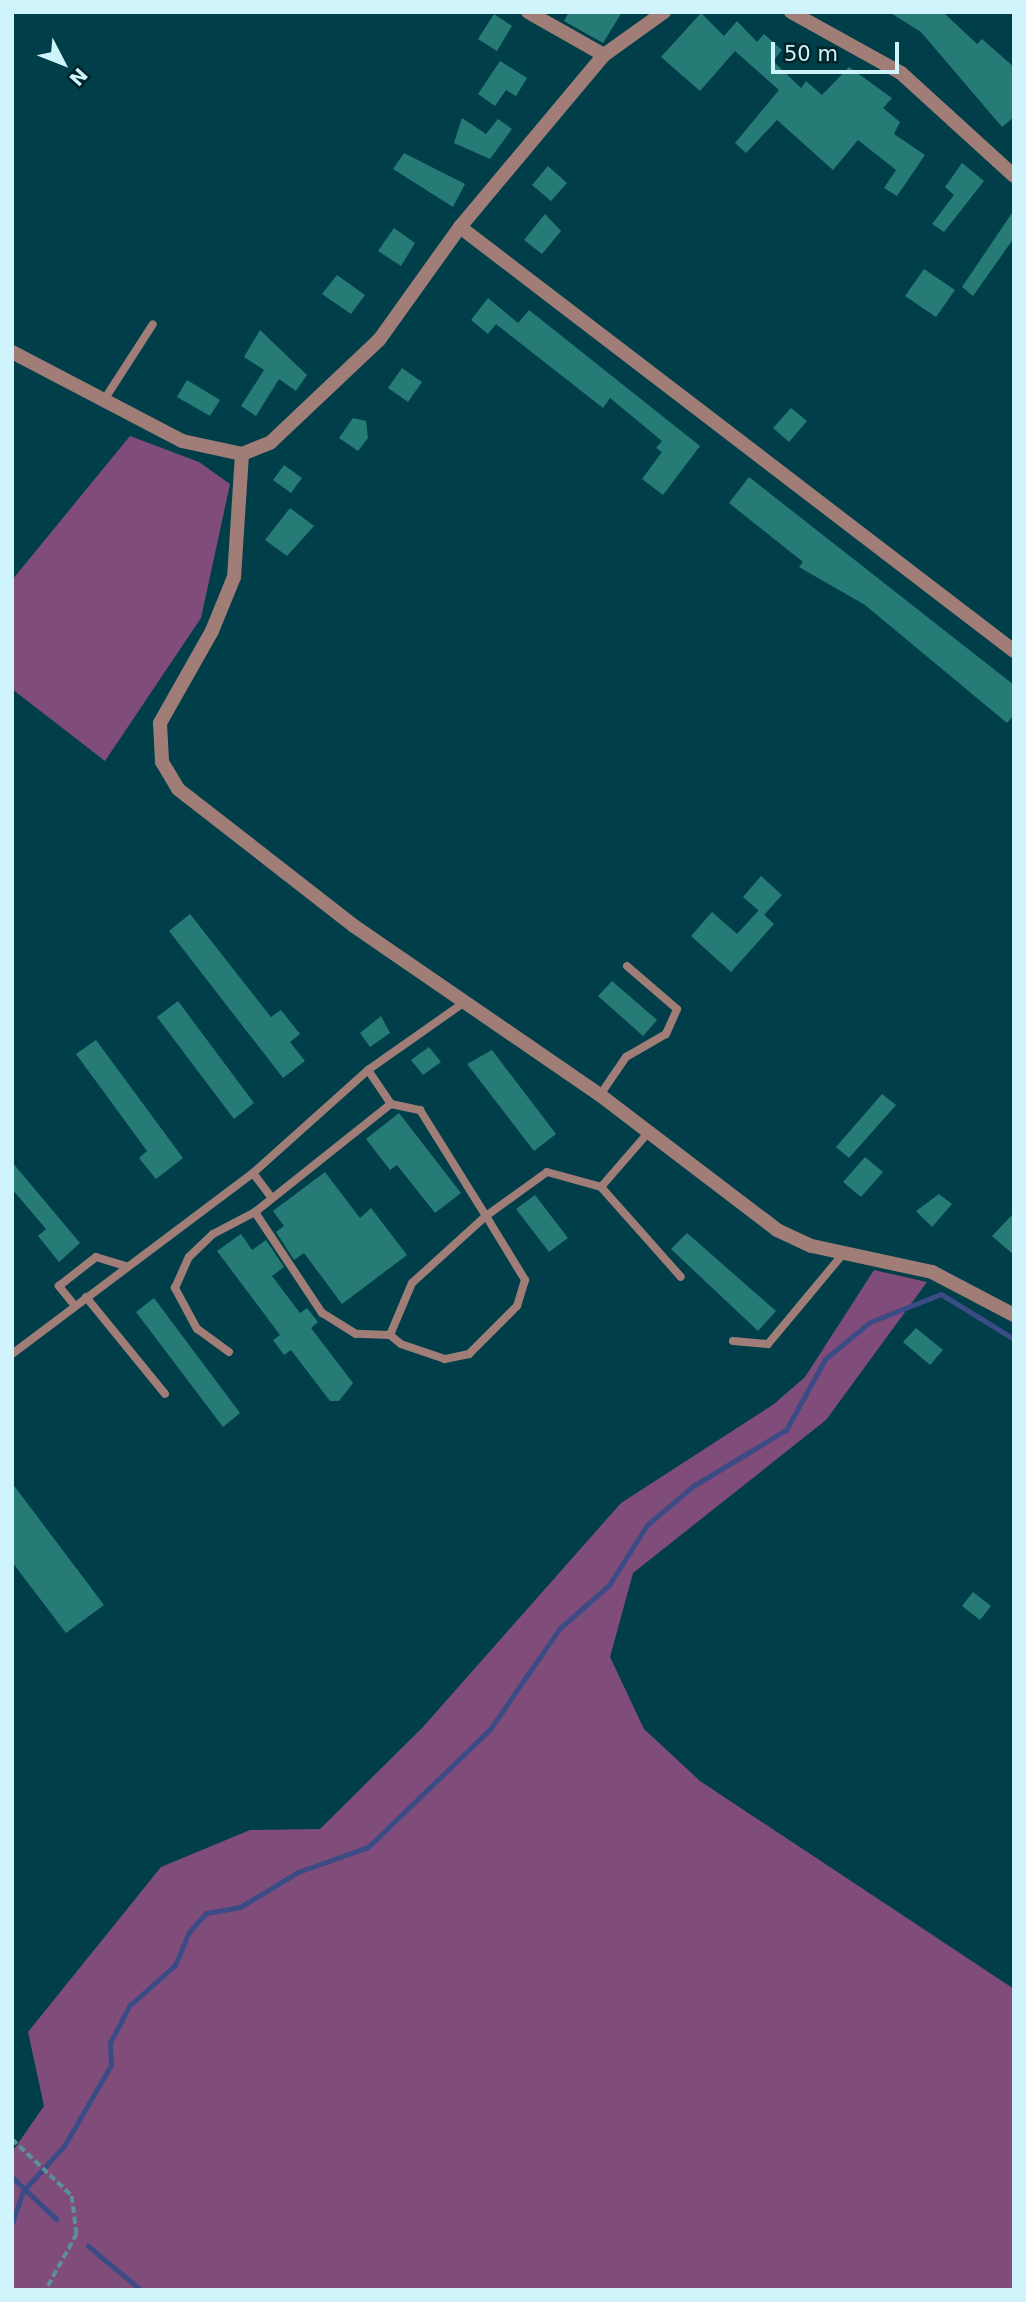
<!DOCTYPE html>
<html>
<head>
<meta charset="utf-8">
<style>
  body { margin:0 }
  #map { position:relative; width:1026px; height:2302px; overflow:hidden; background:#003f49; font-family:"DejaVu Sans",sans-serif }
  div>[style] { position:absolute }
  .green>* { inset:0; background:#804c7a }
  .stream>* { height:5px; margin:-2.5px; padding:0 2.5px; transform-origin:2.5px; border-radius:2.5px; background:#3b4b85 }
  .building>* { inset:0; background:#267b77 }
  .path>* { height:3.5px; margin-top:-1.75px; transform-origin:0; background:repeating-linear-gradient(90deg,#5c9098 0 7px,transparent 0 10.5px) }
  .lane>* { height:8px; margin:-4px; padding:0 4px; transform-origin:4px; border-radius:4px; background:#a07d77 }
  .street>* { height:14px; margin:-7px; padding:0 7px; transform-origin:7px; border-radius:7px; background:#a07d77 }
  span { translate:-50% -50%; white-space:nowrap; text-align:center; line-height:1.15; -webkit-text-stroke:7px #022429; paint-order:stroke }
  .frame { position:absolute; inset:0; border:14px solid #cff4fb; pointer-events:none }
  .north { position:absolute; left:28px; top:28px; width:70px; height:70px; -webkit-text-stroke:5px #022429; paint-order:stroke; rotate:132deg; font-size:19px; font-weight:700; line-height:28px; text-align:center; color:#cff4fb }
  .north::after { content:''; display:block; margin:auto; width:24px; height:32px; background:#cff4fb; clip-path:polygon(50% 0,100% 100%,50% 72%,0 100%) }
  .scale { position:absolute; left:771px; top:42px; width:128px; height:32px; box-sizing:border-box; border:4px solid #cff4fb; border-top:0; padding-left:9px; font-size:21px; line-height:24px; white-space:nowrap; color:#cff4fb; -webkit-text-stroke:5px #022429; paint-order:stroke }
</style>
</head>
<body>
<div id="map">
  <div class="green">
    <i style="clip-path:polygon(130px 436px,199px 462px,230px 484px,201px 618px,105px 761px,12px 689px,12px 580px)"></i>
    <i style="clip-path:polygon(874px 1270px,927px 1282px,826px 1420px,633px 1573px,610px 1657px,644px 1729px,700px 1781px,1014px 1989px,1014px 2290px,12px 2290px,12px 2152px,44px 2106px,28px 2032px,161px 1867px,250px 1830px,320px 1829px,423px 1727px,621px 1503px,774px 1404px,805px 1377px)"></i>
  </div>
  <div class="stream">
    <i style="left:12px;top:2177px;width:61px;rotate:43.7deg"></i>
    <i style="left:12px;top:2223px;width:34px;rotate:-71deg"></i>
    <i style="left:23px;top:2191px;width:61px;rotate:-47.7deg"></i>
    <i style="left:64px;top:2146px;width:94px;rotate:-59.9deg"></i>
    <i style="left:111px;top:2065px;width:22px;rotate:-93deg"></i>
    <i style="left:110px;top:2043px;width:42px;rotate:-62.8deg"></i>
    <i style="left:129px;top:2006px;width:62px;rotate:-41.7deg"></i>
    <i style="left:175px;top:1965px;width:36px;rotate:-67deg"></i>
    <i style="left:189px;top:1932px;width:25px;rotate:-48deg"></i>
    <i style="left:206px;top:1913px;width:35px;rotate:-10deg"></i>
    <i style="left:240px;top:1907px;width:68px;rotate:-31.1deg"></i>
    <i style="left:298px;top:1872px;width:74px;rotate:-19.7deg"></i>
    <i style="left:368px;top:1847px;width:170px;rotate:-44deg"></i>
    <i style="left:490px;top:1729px;width:123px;rotate:-55.3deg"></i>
    <i style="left:560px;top:1628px;width:65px;rotate:-41.3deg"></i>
    <i style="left:609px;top:1585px;width:71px;rotate:-57.7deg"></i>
    <i style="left:647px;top:1525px;width:60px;rotate:-40.3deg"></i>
    <i style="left:693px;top:1486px;width:109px;rotate:-31.1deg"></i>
    <i style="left:786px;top:1430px;width:81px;rotate:-61.2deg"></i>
    <i style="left:825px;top:1359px;width:58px;rotate:-39.4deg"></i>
    <i style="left:870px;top:1322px;width:76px;rotate:-21.5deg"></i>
    <i style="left:941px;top:1294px;width:86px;rotate:31.7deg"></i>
    <i style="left:88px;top:2246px;width:69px;rotate:39.7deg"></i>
  </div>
  <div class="building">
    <i style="clip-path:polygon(569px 12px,622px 12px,603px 43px,564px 21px)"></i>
    <i style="clip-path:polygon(889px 12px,943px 12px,977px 44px,982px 39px,1014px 67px,1014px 117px,1002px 127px,921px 32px)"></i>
    <i style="clip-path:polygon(701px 13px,724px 36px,737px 21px,757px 42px,764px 34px,782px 50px,773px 61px,801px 88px,806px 81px,822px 95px,849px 67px,892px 98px,883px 108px,900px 122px,894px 134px,925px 155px,897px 196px,884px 188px,896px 170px,858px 140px,833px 170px,777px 120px,746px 153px,735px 143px,779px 90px,735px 51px,700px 91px,661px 57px)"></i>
    <i style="clip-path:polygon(494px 14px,512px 26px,497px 51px,478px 39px)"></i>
    <i style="clip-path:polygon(500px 61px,527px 78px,516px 96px,506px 90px,495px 106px,478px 94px)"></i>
    <i style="clip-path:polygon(462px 118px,486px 134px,498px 119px,512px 129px,490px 159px,454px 143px)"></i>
    <i style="clip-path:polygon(404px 153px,465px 184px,453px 207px,393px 169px)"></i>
    <i style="clip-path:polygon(962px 163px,984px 181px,944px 232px,932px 224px,954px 195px,945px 187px)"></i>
    <i style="clip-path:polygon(548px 166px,567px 183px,551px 201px,532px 185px)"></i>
    <i style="clip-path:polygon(1014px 210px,1014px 238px,973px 296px,962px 287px)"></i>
    <i style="clip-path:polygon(545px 214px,561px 231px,542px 254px,524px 240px)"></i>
    <i style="clip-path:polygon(394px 228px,415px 243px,401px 266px,378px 251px)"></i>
    <i style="clip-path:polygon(924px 269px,955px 290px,936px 317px,905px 296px)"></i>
    <i style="clip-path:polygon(337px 275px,365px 295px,351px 314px,322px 294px)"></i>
    <i style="clip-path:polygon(488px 298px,518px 323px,529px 310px,700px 446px,663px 495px,642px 479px,662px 452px,656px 448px,662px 441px,610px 398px,603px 408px,496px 324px,488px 334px,471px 320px)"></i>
    <i style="clip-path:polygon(260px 330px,307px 375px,296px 391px,279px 379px,256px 416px,241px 406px,264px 370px,244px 357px)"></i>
    <i style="clip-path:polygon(402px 368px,422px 382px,408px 402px,388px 388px)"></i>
    <i style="clip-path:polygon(187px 380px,220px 400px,210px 416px,177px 397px)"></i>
    <i style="clip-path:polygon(791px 408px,807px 421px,789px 442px,773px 428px)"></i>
    <i style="clip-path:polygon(353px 418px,366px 421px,368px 438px,358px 451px,339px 438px)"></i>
    <i style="clip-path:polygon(284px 465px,302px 478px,291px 493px,273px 480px)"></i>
    <i style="clip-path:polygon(749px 477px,1014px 685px,1014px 715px,1007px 723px,865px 605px,799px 567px,803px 562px,729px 503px)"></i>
    <i style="clip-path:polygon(290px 508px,314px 526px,287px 556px,265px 540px)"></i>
    <i style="clip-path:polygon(761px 876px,782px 895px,764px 915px,743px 897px)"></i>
    <i style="clip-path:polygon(759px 910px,774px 924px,731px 972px,691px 936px,712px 912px,737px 934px)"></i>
    <i style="clip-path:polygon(190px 914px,271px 1017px,281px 1010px,300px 1034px,290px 1042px,305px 1061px,283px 1078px,169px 931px)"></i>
    <i style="clip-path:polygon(612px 981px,657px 1020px,643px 1036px,598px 996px)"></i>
    <i style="clip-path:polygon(178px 1001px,254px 1103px,234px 1119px,157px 1017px)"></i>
    <i style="clip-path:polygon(381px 1016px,390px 1033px,370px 1047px,360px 1033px)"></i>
    <i style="clip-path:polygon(96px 1040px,183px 1158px,156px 1179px,139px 1158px,147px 1151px,76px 1054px)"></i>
    <i style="clip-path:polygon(429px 1047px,441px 1062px,423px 1075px,411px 1060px)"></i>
    <i style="clip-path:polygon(492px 1050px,556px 1134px,534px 1151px,467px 1064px)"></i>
    <i style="clip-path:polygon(882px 1094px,896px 1105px,849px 1158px,836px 1147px)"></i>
    <i style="clip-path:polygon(399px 1113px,461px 1193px,435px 1213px,397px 1165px,390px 1170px,366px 1139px)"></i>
    <i style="clip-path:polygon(865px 1157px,883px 1172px,861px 1197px,843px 1182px)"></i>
    <i style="clip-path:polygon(12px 1162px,80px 1243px,59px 1262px,38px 1236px,46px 1229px,12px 1189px)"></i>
    <i style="clip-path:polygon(325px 1172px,360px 1218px,371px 1208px,407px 1255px,342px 1304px,304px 1253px,294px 1260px,276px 1232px,284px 1226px,273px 1211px)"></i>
    <i style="clip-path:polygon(939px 1194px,952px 1204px,932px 1227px,916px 1211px)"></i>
    <i style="clip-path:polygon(535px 1195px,568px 1238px,549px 1252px,516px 1209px)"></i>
    <i style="clip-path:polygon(1014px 1213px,1014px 1255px,992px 1236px)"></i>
    <i style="clip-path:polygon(687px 1233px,776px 1311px,758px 1331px,671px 1249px)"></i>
    <i style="clip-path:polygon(241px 1234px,252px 1250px,266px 1240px,284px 1267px,272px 1276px,300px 1313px,307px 1308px,318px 1322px,311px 1328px,353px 1383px,339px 1401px,330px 1401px,291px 1350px,284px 1355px,273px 1340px,280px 1335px,217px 1251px)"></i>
    <i style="clip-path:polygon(154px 1298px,240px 1413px,223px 1427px,136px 1312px)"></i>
    <i style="clip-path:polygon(916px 1328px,943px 1350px,930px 1365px,903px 1342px)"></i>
    <i style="clip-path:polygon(12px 1483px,104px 1605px,66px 1633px,12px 1562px)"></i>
    <i style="clip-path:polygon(973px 1592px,991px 1606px,980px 1620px,962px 1606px)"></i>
  </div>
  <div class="path">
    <i style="left:12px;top:2139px;width:83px;rotate:43.5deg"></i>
    <i style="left:72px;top:2196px;width:38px;rotate:83deg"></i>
    <i style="left:77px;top:2234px;width:64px;rotate:119deg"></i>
  </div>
  <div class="lane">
    <i style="left:104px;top:400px;width:90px;rotate:-57.2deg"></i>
    <i style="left:368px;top:1070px;width:41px;rotate:55.9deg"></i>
    <i style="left:391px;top:1104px;width:30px;rotate:12deg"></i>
    <i style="left:420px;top:1110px;width:125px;rotate:58.1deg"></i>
    <i style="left:486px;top:1216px;width:75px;rotate:58.6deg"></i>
    <i style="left:525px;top:1280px;width:27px;rotate:107deg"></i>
    <i style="left:517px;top:1306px;width:68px;rotate:135deg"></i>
    <i style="left:469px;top:1354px;width:25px;rotate:168deg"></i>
    <i style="left:445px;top:1359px;width:46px;rotate:-161.2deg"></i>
    <i style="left:401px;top:1344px;width:14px;rotate:-141deg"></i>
    <i style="left:390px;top:1335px;width:56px;rotate:-67.1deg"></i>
    <i style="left:412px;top:1283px;width:100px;rotate:-42.2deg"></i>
    <i style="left:486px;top:1216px;width:75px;rotate:-35.8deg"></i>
    <i style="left:547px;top:1172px;width:56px;rotate:15.5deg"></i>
    <i style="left:601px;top:1187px;width:120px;rotate:48.4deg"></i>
    <i style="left:600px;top:1095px;width:46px;rotate:-55.6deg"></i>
    <i style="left:626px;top:1057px;width:46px;rotate:-29.9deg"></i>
    <i style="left:666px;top:1034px;width:27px;rotate:-66deg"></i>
    <i style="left:677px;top:1009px;width:66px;rotate:-139.3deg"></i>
    <i style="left:253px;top:1173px;width:31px;rotate:53deg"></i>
    <i style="left:601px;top:1187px;width:72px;rotate:-49deg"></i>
    <i style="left:86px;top:1297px;width:125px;rotate:50.8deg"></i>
    <i style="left:75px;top:1306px;width:26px;rotate:-129deg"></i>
    <i style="left:59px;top:1286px;width:47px;rotate:-38.1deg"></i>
    <i style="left:96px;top:1257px;width:31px;rotate:17deg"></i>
    <i style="left:390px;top:1335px;width:34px;rotate:-178deg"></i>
    <i style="left:356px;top:1334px;width:40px;rotate:-148deg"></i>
    <i style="left:322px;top:1313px;width:121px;rotate:-123.6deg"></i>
    <i style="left:255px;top:1212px;width:174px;rotate:-38.5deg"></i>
    <i style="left:733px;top:1341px;width:35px;rotate:5deg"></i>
    <i style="left:768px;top:1344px;width:117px;rotate:-50.2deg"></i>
    <i style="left:229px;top:1352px;width:39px;rotate:-144deg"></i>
    <i style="left:197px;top:1329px;width:47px;rotate:-118.2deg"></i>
    <i style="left:175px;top:1288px;width:34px;rotate:-66deg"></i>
    <i style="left:189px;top:1257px;width:33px;rotate:-44deg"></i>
    <i style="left:213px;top:1234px;width:47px;rotate:-27.6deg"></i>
    <i style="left:12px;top:1354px;width:301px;rotate:-36.9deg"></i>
    <i style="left:253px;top:1173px;width:154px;rotate:-41.8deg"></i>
    <i style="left:368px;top:1070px;width:120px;rotate:-35.1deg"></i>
  </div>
  <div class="street">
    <i style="left:528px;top:12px;width:87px;rotate:29.5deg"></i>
    <i style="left:791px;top:12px;width:126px;rotate:29deg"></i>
    <i style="left:901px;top:73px;width:153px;rotate:42.3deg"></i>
    <i style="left:460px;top:227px;width:698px;rotate:37.43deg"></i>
    <i style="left:12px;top:352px;width:192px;rotate:27.6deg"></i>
    <i style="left:182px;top:441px;width:61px;rotate:12.2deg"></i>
    <i style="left:242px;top:454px;width:31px;rotate:-22deg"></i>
    <i style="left:271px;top:442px;width:149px;rotate:-43.4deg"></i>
    <i style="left:379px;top:340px;width:139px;rotate:-54.4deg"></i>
    <i style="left:460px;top:227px;width:224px;rotate:-50.1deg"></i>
    <i style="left:604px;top:55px;width:74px;rotate:-35.6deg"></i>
    <i style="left:242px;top:454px;width:123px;rotate:93.7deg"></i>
    <i style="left:234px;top:577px;width:58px;rotate:112.2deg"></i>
    <i style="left:212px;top:631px;width:106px;rotate:119.5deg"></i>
    <i style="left:160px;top:723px;width:39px;rotate:87deg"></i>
    <i style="left:162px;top:762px;width:31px;rotate:59deg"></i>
    <i style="left:178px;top:789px;width:223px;rotate:37.9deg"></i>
    <i style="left:354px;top:926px;width:298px;rotate:34.5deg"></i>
    <i style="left:600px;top:1095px;width:223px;rotate:37.3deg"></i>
    <i style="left:777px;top:1230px;width:38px;rotate:25deg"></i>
    <i style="left:812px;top:1246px;width:123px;rotate:12.2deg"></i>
    <i style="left:932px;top:1272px;width:93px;rotate:27.7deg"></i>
  </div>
  <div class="frame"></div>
  <div class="north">N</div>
  <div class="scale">50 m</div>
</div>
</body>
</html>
